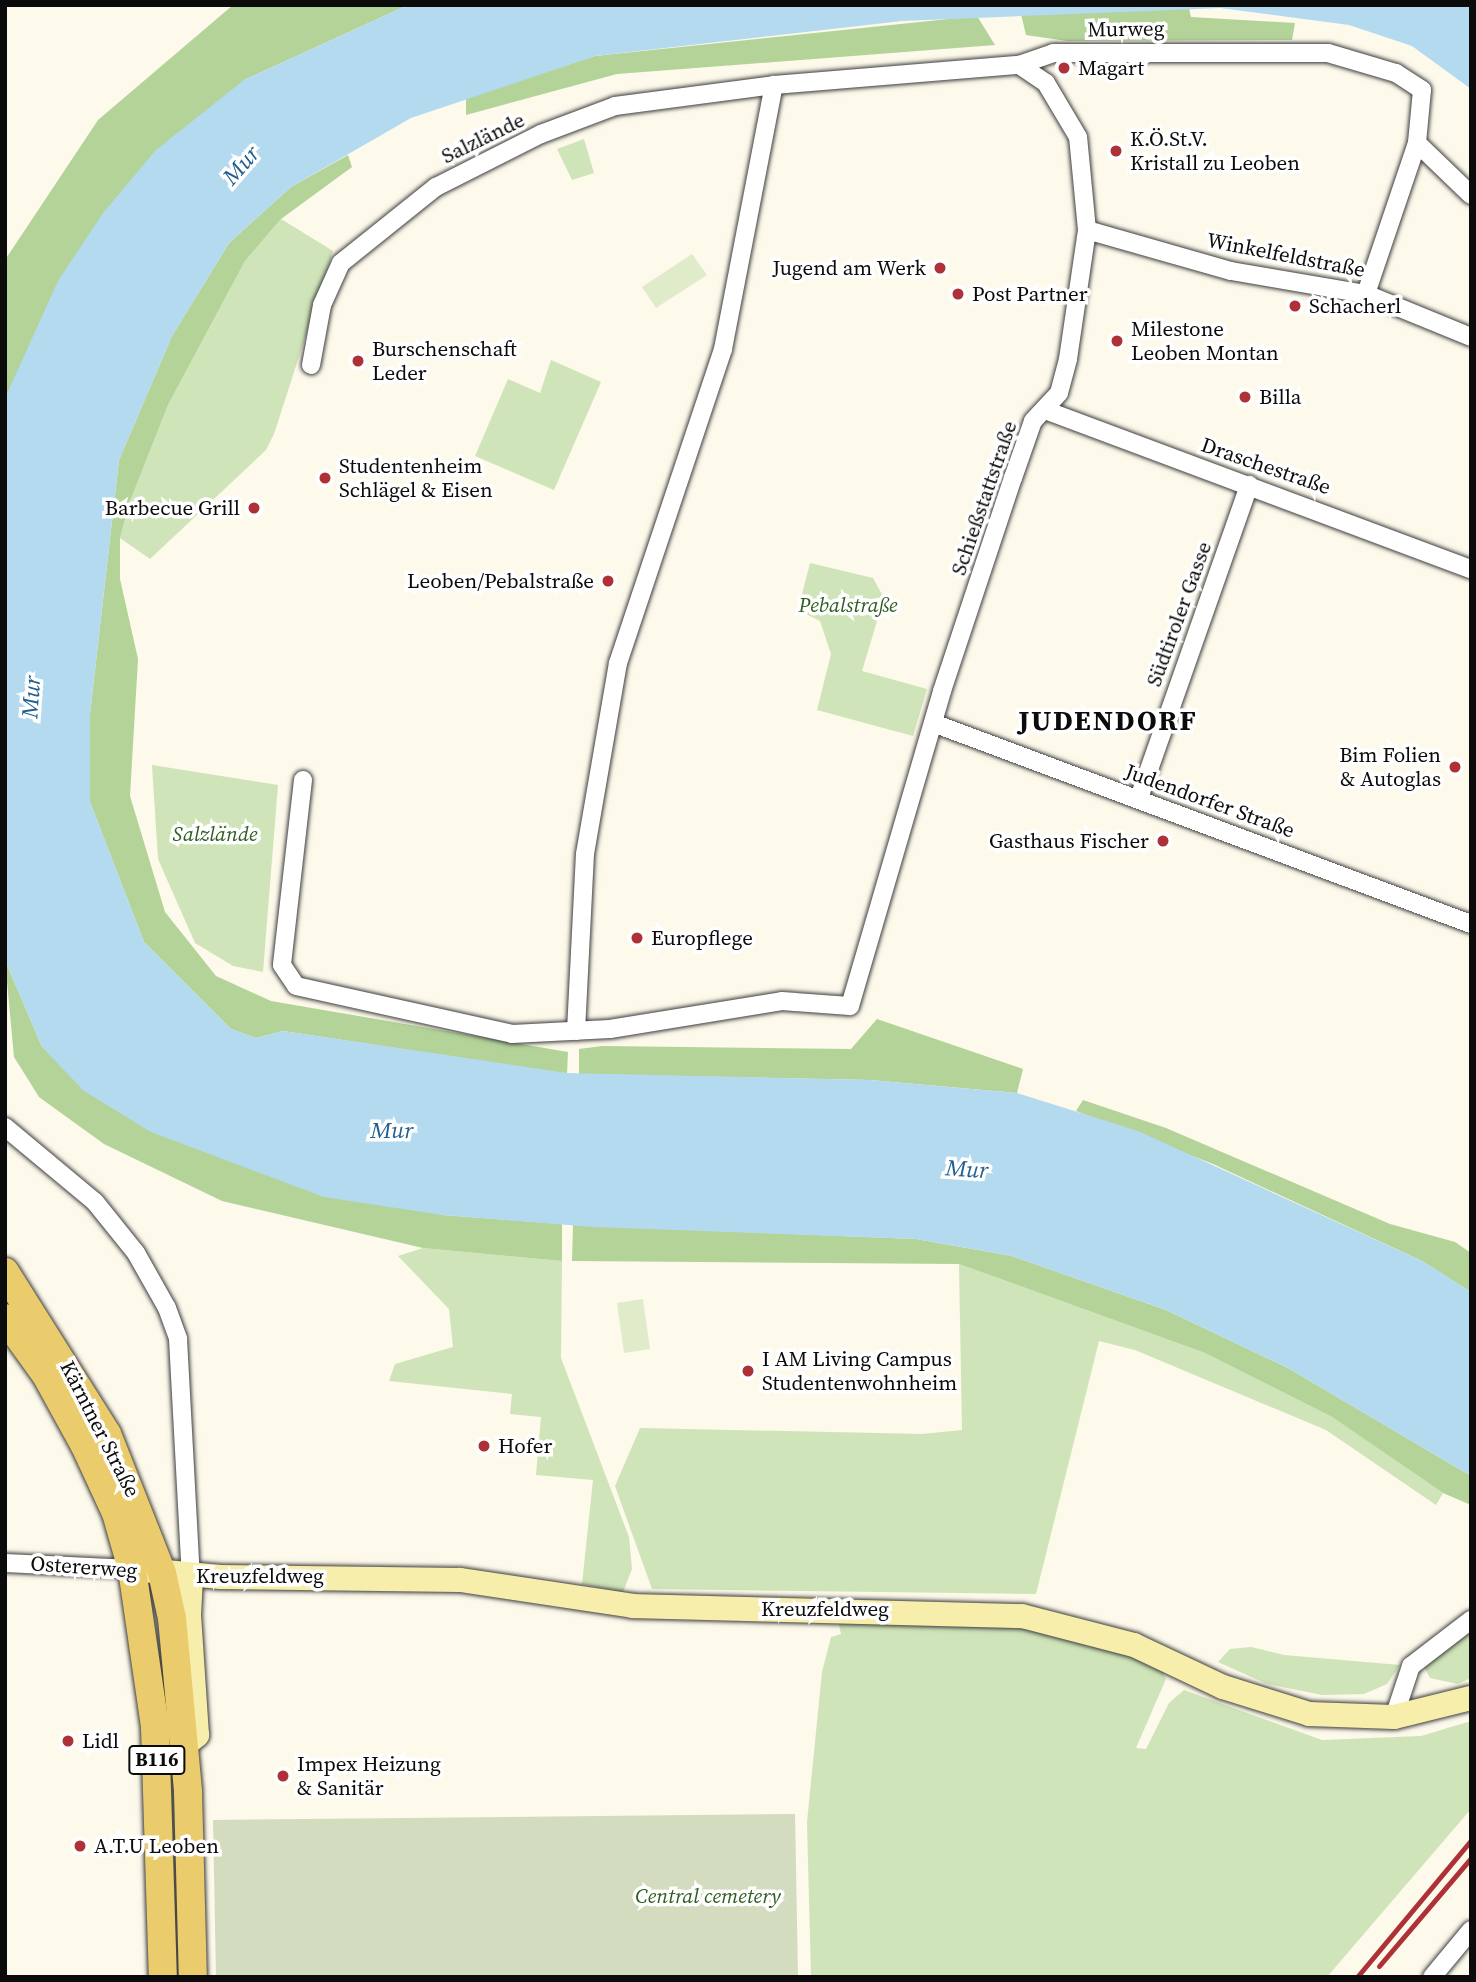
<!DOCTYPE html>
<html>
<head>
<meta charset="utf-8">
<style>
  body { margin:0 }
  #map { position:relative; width:1476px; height:1982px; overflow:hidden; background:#fdf9eb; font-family:"Source Serif 4",serif }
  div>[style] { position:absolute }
  .green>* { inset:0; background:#cfe4b8 }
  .forest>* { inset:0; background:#b3d399 }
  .cemetery>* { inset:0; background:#d3dcbf }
  .pitch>* { inset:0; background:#e0ecc9 }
  .water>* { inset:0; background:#b4daf0 }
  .roads { filter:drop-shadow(0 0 2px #3e3e3e) drop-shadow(0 0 2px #3e3e3e) }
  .street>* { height:18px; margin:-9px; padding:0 9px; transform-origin:9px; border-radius:9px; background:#fff }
  .secondary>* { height:24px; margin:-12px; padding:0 12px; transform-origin:12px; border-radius:12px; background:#f7eeab }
  .primary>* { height:28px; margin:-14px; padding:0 14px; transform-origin:14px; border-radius:14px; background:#ebcc6c }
  .rail>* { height:5px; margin:-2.5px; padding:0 2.5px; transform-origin:2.5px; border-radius:2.5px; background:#ad3137 }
  .dots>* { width:19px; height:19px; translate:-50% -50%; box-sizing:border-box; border:4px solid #fff; border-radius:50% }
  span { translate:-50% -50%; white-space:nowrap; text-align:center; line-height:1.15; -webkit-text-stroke:7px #fff; paint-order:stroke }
  .shield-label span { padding:2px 5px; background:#fff; border:2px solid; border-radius:5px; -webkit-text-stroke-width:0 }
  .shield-label { font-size:19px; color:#0b0b0b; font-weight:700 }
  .street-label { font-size:21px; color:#0b0b0b }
  .poi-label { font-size:21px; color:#0b0b0b }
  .left { translate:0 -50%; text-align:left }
  .right { translate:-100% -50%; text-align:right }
  .park-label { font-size:21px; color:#2e5c22; font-style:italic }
  .water-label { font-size:23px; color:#216090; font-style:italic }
  .district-label { font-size:28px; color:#0b0b0b; font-weight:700; letter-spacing:2px }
  .frame { position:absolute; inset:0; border:7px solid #0b0b0b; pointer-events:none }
</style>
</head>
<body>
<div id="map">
  <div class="green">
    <i style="clip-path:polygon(584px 139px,594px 173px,572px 180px,557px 149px)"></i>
    <i style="clip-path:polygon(281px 219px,333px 251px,274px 434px,266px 450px,150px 559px,120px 538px,129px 504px,168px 405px,245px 261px)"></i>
    <i style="clip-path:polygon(551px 360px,601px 382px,554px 490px,475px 456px,508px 379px,540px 393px)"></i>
    <i style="clip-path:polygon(810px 563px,873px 578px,884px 598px,862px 671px,927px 689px,913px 736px,817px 710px,831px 654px,820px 621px,798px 610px)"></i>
    <i style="clip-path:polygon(152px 765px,278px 785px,263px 972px,233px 966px,195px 943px,158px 859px)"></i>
    <i style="clip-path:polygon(423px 1248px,562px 1261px,561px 1358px,629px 1537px,632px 1569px,623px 1592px,582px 1584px,593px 1480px,536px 1475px,541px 1417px,510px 1414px,512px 1394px,389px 1381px,395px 1364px,453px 1347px,449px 1309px,398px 1256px)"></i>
    <i style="clip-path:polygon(959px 1264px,1205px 1353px,1332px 1417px,1443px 1493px,1436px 1505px,1326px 1430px,1135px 1350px,1099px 1341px,1036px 1594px,652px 1589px,615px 1486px,640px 1428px,922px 1434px,962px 1430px)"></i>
    <i style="clip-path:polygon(838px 1621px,1001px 1623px,1109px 1647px,1161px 1669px,1166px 1679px,1136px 1748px,1146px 1749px,1169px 1703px,1184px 1690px,1322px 1740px,1421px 1736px,1471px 1721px,1471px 1809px,1327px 1977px,811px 1977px,807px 1822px,822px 1672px,831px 1637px,841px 1634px)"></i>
    <i style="clip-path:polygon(1471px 1631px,1471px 1678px,1458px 1684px,1430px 1678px,1424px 1667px)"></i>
    <i style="clip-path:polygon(1251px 1647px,1284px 1655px,1400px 1665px,1387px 1684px,1364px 1694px,1322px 1695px,1267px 1684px,1218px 1662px,1230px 1649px)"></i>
  </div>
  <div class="forest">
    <i style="clip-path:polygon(233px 5px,408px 5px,244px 80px,5px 398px,5px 260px,98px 120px)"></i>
    <i style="clip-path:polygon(1189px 8px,1191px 17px,1295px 23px,1292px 40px,1067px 41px,1026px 35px,1021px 14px)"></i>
    <i style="clip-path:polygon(977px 16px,995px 45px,617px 74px,466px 115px,466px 98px,595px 56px)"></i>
    <i style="clip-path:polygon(348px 155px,352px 167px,281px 219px,245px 261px,168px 405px,129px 504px,120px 538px,120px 579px,138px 659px,130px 796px,165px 912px,216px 976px,271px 1001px,568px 1052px,567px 1074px,283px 1031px,256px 1038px,231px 1029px,144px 942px,90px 802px,90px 714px,119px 460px,172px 336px,229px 243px,291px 187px)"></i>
    <i style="clip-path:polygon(5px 960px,42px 1047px,442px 1215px,562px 1224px,562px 1261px,423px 1248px,222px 1201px,104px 1144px,39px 1097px,14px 1057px)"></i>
    <i style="clip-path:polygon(877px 1019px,1023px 1069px,1017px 1093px,870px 1080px,579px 1074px,579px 1049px,602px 1046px,851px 1049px)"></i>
    <i style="clip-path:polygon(1083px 1100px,1166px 1128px,1390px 1224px,1455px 1242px,1471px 1253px,1471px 1292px,1422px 1261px,1213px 1164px,1076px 1111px)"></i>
    <i style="clip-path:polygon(573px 1225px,916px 1239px,1012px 1256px,1166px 1310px,1288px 1368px,1471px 1476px,1471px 1505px,1443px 1493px,1332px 1417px,1205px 1353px,959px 1264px,572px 1261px)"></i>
  </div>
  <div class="cemetery">
    <i style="clip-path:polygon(795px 1814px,798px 1977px,216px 1977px,213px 1820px)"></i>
  </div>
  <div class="pitch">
    <i style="clip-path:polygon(692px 254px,707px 275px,656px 308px,642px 287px)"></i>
    <i style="clip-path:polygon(643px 1299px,650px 1349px,624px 1353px,617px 1303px)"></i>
  </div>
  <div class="water">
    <i style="clip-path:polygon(408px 5px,1471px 5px,1471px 89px,1412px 46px,1349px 25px,1220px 8px,902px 21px,595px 56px,411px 118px,291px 187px,229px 243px,172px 336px,119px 460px,90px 714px,90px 802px,144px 942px,231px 1029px,256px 1038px,283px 1031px,567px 1073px,870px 1080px,1017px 1093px,1138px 1131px,1422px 1261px,1471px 1292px,1471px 1476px,1288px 1368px,1166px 1310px,1012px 1256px,916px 1239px,594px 1227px,442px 1215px,324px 1197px,151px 1132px,84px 1091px,42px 1047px,5px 960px,6px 396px,58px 281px,103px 213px,156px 150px,244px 80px)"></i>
  </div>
  <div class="roads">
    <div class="street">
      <i style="left:1417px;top:143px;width:75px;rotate:43.9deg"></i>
      <i style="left:1087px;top:230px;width:150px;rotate:15.9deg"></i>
      <i style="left:1231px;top:271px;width:137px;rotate:9.7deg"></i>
      <i style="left:1366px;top:294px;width:113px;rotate:22.3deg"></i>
      <i style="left:311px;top:365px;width:61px;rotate:-79.6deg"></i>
      <i style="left:322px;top:305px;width:46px;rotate:-65.7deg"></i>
      <i style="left:341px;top:263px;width:122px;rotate:-38.7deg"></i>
      <i style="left:436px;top:187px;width:118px;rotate:-26.8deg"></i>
      <i style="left:541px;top:134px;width:79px;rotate:-20.7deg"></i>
      <i style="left:615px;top:106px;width:160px;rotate:-7.5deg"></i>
      <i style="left:774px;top:85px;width:246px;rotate:-4.7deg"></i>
      <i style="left:1019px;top:65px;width:36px;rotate:-19deg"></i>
      <i style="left:1053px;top:53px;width:275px"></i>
      <i style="left:1328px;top:53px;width:71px;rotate:16.4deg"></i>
      <i style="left:1396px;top:73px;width:31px;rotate:33deg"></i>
      <i style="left:1422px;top:90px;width:53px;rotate:95.4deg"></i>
      <i style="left:1417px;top:143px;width:159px;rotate:108.7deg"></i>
      <i style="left:1045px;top:410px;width:455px;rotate:20.5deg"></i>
      <i style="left:933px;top:723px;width:574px;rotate:20.49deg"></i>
      <i style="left:303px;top:780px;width:186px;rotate:96.5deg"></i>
      <i style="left:282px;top:965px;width:25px;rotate:56deg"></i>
      <i style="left:296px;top:986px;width:221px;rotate:12.5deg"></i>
      <i style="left:512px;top:1034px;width:98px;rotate:-2.9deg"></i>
      <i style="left:610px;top:1029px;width:174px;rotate:-9.2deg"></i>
      <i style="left:782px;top:1001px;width:68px;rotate:4.2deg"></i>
      <i style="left:850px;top:1006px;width:328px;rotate:-73.7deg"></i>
      <i style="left:942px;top:691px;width:225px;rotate:-71.6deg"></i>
      <i style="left:1013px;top:478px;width:60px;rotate:-70.7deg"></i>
      <i style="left:1033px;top:421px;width:38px;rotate:-47deg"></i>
      <i style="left:1059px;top:393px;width:35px;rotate:-75deg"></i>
      <i style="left:1068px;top:359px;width:130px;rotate:-81.6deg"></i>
      <i style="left:1087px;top:230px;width:93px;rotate:-95.5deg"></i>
      <i style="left:1078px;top:137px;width:63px;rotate:-120.7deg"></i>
      <i style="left:1046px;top:83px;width:32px;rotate:-146deg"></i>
      <i style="left:1139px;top:798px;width:332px;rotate:-70.6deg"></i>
      <i style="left:576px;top:1031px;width:177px;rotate:-87.1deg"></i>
      <i style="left:585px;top:854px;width:194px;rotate:-80.2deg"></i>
      <i style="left:618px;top:663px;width:331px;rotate:-71.5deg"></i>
      <i style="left:723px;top:349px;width:269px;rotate:-79.1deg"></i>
      <i style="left:5px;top:1127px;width:117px;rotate:39.8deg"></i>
      <i style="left:95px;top:1202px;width:65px;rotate:51.2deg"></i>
      <i style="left:136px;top:1253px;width:63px;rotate:60.6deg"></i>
      <i style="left:167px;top:1308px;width:33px;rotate:70deg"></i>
      <i style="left:178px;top:1339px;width:237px;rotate:86.9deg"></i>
      <i style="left:5px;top:1563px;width:127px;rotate:2.7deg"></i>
      <i style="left:1394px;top:1717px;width:54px;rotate:-71.6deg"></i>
      <i style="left:1411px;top:1666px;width:76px;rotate:-37.5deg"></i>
      <i style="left:1432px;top:1977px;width:61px;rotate:-50.3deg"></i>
    </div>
    <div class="secondary">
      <i style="left:143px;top:1570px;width:78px;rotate:5.1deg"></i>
      <i style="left:221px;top:1577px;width:239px;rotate:0.7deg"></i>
      <i style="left:460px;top:1580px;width:175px;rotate:8.5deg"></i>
      <i style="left:633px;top:1606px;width:389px;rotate:1.5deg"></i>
      <i style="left:1022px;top:1616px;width:116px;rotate:14.5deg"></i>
      <i style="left:1134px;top:1645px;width:98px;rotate:25.3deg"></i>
      <i style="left:1223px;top:1687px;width:90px;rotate:17.4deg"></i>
      <i style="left:1309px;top:1714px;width:85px;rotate:2deg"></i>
      <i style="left:1394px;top:1717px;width:79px;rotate:-13.9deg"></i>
      <i style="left:185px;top:1745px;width:16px;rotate:-40deg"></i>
      <i style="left:197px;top:1735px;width:119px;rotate:-93.8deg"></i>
      <i style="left:189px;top:1616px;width:40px;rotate:-87.1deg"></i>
    </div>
    <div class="primary">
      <i style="left:5px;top:1272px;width:191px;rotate:57.8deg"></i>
      <i style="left:107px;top:1434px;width:149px;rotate:68.4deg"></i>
      <i style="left:162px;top:1573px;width:46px;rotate:77.5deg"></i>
      <i style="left:172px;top:1618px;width:175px;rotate:84.7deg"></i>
      <i style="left:188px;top:1792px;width:185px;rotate:88.5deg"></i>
      <i style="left:5px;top:1318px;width:70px;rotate:54.3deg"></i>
      <i style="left:46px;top:1375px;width:81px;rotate:61.2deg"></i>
      <i style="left:85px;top:1446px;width:74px;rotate:65.2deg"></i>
      <i style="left:116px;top:1513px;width:58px;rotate:74.1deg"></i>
      <i style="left:132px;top:1569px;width:160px;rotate:81.7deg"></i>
      <i style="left:155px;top:1727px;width:250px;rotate:88.2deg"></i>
    </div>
  </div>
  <div class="rail">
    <i style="left:1379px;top:1966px;width:142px;rotate:-49.6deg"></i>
    <i style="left:1357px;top:1977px;width:178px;rotate:-50.2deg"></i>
  </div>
  <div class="dots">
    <i style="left:1064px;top:68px;background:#ad3137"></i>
    <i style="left:1116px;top:151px;background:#ad3137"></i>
    <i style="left:940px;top:268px;background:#ad3137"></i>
    <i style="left:958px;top:294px;background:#ad3137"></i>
    <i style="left:1295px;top:306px;background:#ad3137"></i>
    <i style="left:1117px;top:341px;background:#ad3137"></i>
    <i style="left:358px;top:361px;background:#ad3137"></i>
    <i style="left:1245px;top:397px;background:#ad3137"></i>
    <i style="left:325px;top:478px;background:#ad3137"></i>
    <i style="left:254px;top:508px;background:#ad3137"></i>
    <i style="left:608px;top:581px;background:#ad3137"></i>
    <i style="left:1455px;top:767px;background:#ad3137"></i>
    <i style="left:1163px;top:841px;background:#ad3137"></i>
    <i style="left:637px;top:938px;background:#ad3137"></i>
    <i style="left:748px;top:1371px;background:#ad3137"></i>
    <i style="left:484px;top:1446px;background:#ad3137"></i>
    <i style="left:68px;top:1741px;background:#ad3137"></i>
    <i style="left:283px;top:1776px;background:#ad3137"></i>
    <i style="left:80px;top:1846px;background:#ad3137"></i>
  </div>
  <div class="shield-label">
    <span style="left:157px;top:1760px">B116</span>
  </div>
  <div class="street-label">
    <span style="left:1126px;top:29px;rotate:-1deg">Murweg</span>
    <span style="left:483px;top:138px;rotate:-26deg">Salzlände</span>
    <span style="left:1286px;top:255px;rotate:11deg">Winkelfeldstraße</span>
    <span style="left:1266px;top:466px;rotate:19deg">Draschestraße</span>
    <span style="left:984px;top:498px;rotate:-71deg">Schießstattstraße</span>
    <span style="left:1179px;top:614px;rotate:-70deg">Südtiroler Gasse</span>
    <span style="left:1210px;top:801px;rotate:20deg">Judendorfer Straße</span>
    <span style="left:100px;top:1429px;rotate:63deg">Kärntner Straße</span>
    <span style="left:84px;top:1567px;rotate:4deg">Ostererweg</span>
    <span style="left:260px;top:1576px">Kreuzfeldweg</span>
    <span style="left:825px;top:1609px">Kreuzfeldweg</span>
  </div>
  <div class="poi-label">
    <span class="left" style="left:1078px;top:68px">Magart</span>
    <span class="left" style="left:1130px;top:151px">K.Ö.St.V.<br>Kristall zu Leoben</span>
    <span class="right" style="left:926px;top:268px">Jugend am Werk</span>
    <span class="left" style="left:972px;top:294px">Post Partner</span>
    <span class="left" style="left:1309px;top:306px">Schacherl</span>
    <span class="left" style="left:1131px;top:341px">Milestone<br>Leoben Montan</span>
    <span class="left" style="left:372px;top:361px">Burschenschaft<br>Leder</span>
    <span class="left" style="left:1259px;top:397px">Billa</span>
    <span class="left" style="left:339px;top:478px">Studentenheim<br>Schlägel &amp; Eisen</span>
    <span class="right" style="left:240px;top:508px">Barbecue Grill</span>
    <span class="right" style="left:594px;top:581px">Leoben/Pebalstraße</span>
    <span class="right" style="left:1441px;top:767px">Bim Folien<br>&amp; Autoglas</span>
    <span class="right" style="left:1149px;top:841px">Gasthaus Fischer</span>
    <span class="left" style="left:651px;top:938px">Europflege</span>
    <span class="left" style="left:762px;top:1371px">I AM Living Campus<br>Studentenwohnheim</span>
    <span class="left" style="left:498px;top:1446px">Hofer</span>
    <span class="left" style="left:82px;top:1741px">Lidl</span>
    <span class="left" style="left:297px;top:1776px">Impex Heizung<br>&amp; Sanitär</span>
    <span class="left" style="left:94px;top:1846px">A.T.U Leoben</span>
  </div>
  <div class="park-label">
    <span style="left:848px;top:605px">Pebalstraße</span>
    <span style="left:215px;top:834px">Salzlände</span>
    <span style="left:708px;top:1896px">Central cemetery</span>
  </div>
  <div class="water-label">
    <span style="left:241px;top:165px;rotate:-49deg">Mur</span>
    <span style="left:31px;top:697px;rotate:-86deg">Mur</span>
    <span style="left:392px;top:1130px">Mur</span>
    <span style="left:967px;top:1169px;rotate:4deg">Mur</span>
  </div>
  <div class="district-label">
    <span style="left:1108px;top:720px">JUDENDORF</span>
  </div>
  <div class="frame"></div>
</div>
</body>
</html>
